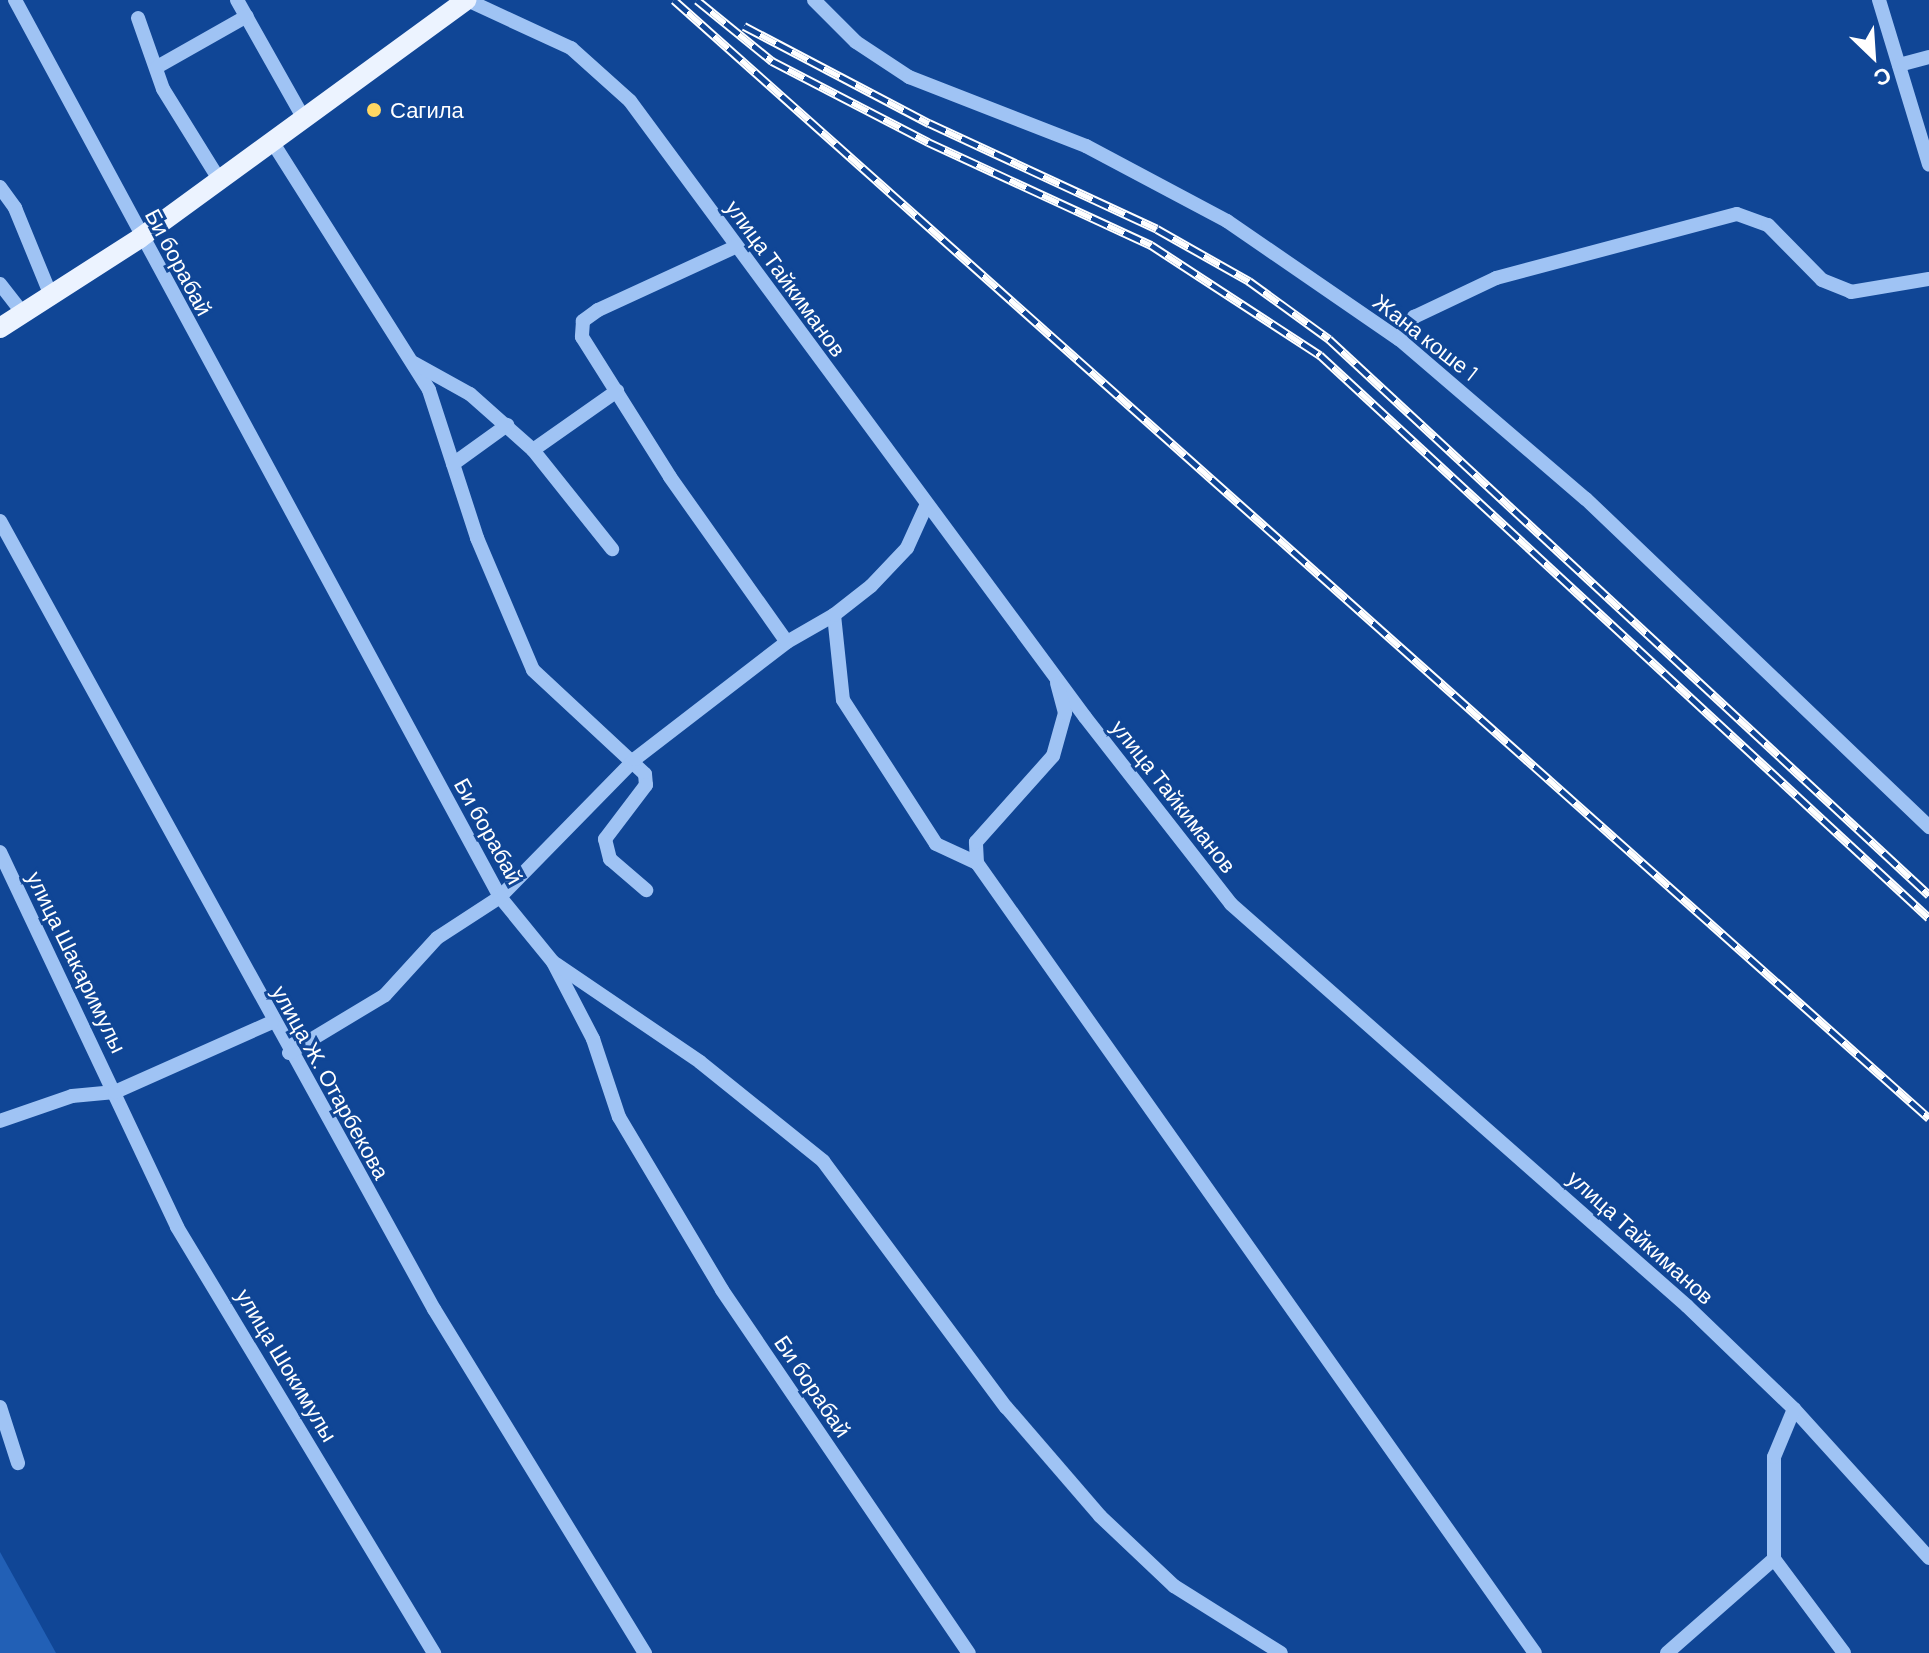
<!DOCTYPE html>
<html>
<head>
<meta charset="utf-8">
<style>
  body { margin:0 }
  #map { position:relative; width:1929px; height:1653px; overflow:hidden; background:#104696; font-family:Barlow,sans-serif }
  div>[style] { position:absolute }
  .green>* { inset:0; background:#2260b6 }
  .minor>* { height:14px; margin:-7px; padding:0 7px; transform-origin:7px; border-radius:7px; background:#9fc3f4 }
  .major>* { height:20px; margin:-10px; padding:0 10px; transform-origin:10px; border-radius:10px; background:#ecf3ff }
  .rail>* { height:9px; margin-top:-4.5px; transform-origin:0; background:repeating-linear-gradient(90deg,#104696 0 18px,#fff 0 36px); box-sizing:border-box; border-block:2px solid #fff }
  .dots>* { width:22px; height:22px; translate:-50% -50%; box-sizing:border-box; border:4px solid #104696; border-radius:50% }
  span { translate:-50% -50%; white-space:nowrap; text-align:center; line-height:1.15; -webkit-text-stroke:6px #104696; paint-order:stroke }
  .poi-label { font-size:22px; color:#fff }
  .left { translate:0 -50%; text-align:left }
  .street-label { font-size:22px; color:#fff }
  .north { position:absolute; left:1833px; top:16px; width:80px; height:80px; -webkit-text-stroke:6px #104696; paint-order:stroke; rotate:155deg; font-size:22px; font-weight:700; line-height:32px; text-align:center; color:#fff }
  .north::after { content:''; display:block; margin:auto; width:28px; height:36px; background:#fff; clip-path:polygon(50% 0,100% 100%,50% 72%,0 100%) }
</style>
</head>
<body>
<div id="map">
  <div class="green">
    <i style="clip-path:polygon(0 1552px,56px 1653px,0 1653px)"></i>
  </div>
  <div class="minor">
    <i style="left:15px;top:0;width:1020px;rotate:61.6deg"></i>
    <i style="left:500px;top:897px;width:84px;rotate:50.8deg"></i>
    <i style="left:553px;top:962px;width:87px;rotate:62.5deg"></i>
    <i style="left:593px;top:1039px;width:82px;rotate:71.6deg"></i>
    <i style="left:619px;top:1117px;width:201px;rotate:59.2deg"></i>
    <i style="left:722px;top:1290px;width:439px;rotate:55.8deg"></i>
    <i style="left:237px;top:0;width:137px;rotate:60.6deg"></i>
    <i style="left:467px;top:0;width:115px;rotate:24.8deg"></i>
    <i style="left:571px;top:48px;width:79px;rotate:41.9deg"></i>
    <i style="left:630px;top:101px;width:766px;rotate:53.55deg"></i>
    <i style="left:1085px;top:717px;width:237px;rotate:52deg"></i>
    <i style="left:1231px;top:904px;width:608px;rotate:41.4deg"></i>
    <i style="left:1687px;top:1306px;width:149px;rotate:43.9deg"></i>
    <i style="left:1794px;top:1409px;width:201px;rotate:47.8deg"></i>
    <i style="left:814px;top:0;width:59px;rotate:45deg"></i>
    <i style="left:856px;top:42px;width:64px;rotate:33.4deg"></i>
    <i style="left:909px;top:77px;width:190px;rotate:21.3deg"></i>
    <i style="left:1086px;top:146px;width:160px;rotate:28deg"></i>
    <i style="left:1227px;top:221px;width:209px;rotate:34.5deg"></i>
    <i style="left:1399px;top:339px;width:246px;rotate:40.6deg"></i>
    <i style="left:1586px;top:499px;width:475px;rotate:43.7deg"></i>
    <i style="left:1879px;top:0;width:172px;rotate:73.1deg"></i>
    <i style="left:138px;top:18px;width:75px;rotate:70.6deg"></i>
    <i style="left:163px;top:89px;width:108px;rotate:58.2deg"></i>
    <i style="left:1899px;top:65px;width:31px;rotate:-15deg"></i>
    <i style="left:157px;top:67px;width:103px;rotate:-29.5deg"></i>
    <i style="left:273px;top:143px;width:292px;rotate:57.7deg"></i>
    <i style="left:429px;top:390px;width:156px;rotate:72deg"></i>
    <i style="left:477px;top:538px;width:143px;rotate:67deg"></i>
    <i style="left:533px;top:670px;width:153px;rotate:42.9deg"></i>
    <i style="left:645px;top:774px;width:11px;rotate:85deg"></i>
    <i style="left:646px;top:785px;width:68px;rotate:127.2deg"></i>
    <i style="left:605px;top:839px;width:21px;rotate:76deg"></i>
    <i style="left:610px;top:859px;width:48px;rotate:40.7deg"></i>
    <i style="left:0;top:187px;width:26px;rotate:54deg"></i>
    <i style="left:15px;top:208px;width:97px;rotate:67.7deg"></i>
    <i style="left:735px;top:247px;width:151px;rotate:155.3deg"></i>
    <i style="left:598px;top:310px;width:19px;rotate:144deg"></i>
    <i style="left:583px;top:321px;width:16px;rotate:94deg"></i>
    <i style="left:582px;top:337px;width:165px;rotate:57.8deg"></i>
    <i style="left:670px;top:477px;width:202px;rotate:54.7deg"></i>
    <i style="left:0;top:284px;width:39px;rotate:52deg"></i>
    <i style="left:1399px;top:339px;width:27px;rotate:-56deg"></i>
    <i style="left:1414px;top:317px;width:91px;rotate:-25.4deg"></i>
    <i style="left:1496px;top:278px;width:249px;rotate:-14.9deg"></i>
    <i style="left:1737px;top:214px;width:33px;rotate:20deg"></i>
    <i style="left:1768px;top:225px;width:77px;rotate:45.5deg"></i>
    <i style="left:1822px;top:280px;width:31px;rotate:22deg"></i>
    <i style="left:1851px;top:292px;width:79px;rotate:-9.5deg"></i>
    <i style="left:414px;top:363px;width:64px;rotate:29deg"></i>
    <i style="left:470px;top:394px;width:84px;rotate:41.6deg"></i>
    <i style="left:533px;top:450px;width:127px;rotate:51.4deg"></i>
    <i style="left:533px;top:450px;width:103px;rotate:-35.1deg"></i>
    <i style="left:453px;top:464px;width:67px;rotate:-35.8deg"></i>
    <i style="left:0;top:521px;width:900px;rotate:61.16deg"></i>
    <i style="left:434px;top:1309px;width:404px;rotate:58.5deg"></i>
    <i style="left:834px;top:615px;width:85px;rotate:84deg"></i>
    <i style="left:843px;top:700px;width:171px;rotate:57.1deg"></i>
    <i style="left:936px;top:844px;width:45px;rotate:24.9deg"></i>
    <i style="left:977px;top:863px;width:967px;rotate:54.77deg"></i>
    <i style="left:0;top:852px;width:415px;rotate:64.7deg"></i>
    <i style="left:177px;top:1227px;width:498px;rotate:58.9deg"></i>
    <i style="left:977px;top:863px;width:21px;rotate:-93deg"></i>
    <i style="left:976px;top:842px;width:115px;rotate:-48.2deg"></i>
    <i style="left:1053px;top:756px;width:45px;rotate:-74.4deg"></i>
    <i style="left:1065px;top:713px;width:31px;rotate:-105deg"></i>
    <i style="left:556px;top:964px;width:174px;rotate:34.2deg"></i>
    <i style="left:700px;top:1062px;width:158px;rotate:38.8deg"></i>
    <i style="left:823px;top:1161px;width:307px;rotate:53.4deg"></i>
    <i style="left:1006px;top:1407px;width:144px;rotate:49.2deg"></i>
    <i style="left:1100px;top:1516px;width:102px;rotate:43.4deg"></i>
    <i style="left:1174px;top:1586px;width:126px;rotate:32.1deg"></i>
    <i style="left:289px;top:1053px;width:112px;rotate:-31.1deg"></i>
    <i style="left:385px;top:995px;width:77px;rotate:-47.6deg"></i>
    <i style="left:437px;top:938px;width:75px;rotate:-33.1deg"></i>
    <i style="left:500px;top:897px;width:193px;rotate:-45.6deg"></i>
    <i style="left:635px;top:759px;width:192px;rotate:-37.6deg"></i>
    <i style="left:787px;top:642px;width:54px;rotate:-29.9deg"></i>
    <i style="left:834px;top:615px;width:47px;rotate:-38.1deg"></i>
    <i style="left:871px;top:586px;width:52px;rotate:-46.5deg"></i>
    <i style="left:907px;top:548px;width:48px;rotate:-65.6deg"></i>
    <i style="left:0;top:1121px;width:76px;rotate:-19.1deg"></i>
    <i style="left:72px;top:1096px;width:43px;rotate:-5.3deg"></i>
    <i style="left:115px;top:1092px;width:172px;rotate:-24deg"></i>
    <i style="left:0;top:1407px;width:59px;rotate:72.2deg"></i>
    <i style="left:1774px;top:1559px;width:117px;rotate:53.3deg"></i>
    <i style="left:1667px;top:1653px;width:142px;rotate:-41.3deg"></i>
    <i style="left:1774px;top:1559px;width:102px;rotate:-90deg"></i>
    <i style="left:1774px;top:1457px;width:52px;rotate:-67.4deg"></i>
  </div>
  <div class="major">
    <i style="left:0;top:328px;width:166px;rotate:-32.7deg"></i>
    <i style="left:140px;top:238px;width:404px;rotate:-36.1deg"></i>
  </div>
  <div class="rail">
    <i style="left:674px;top:0;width:1681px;rotate:41.7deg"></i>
    <i style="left:697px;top:0;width:97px;rotate:39.1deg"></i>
    <i style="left:772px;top:61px;width:176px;rotate:27.4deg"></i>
    <i style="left:928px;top:142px;width:246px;rotate:24.8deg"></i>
    <i style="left:1151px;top:245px;width:202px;rotate:33.1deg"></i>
    <i style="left:1320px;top:355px;width:829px;rotate:42.75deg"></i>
    <i style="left:744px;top:26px;width:209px;rotate:27.7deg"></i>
    <i style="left:929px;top:123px;width:251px;rotate:24.9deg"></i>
    <i style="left:1157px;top:229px;width:106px;rotate:29.5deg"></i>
    <i style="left:1249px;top:281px;width:99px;rotate:35.9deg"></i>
    <i style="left:1329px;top:339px;width:818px;rotate:42.82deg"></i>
  </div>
  <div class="dots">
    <i style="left:374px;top:110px;background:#ffd762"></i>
  </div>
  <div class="poi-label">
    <span class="left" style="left:390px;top:110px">Сагила</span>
  </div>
  <div class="street-label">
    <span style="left:179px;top:262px;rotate:62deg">Би борабай</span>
    <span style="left:786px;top:278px;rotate:54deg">улица Тайкиманов</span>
    <span style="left:1426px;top:337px;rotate:38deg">Жана коше 1</span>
    <span style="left:1174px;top:796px;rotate:52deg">улица Тайкиманов</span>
    <span style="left:489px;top:831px;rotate:61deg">Би борабай</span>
    <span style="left:77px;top:962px;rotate:64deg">улица Шакаримулы</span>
    <span style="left:331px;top:1082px;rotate:61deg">улица Ж. Отарбекова</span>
    <span style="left:1641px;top:1237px;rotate:42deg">улица Тайкиманов</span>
    <span style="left:287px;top:1365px;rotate:59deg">улица Шокимулы</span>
    <span style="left:813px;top:1386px;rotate:56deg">Би борабай</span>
  </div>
  <div class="north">С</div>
</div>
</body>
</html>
